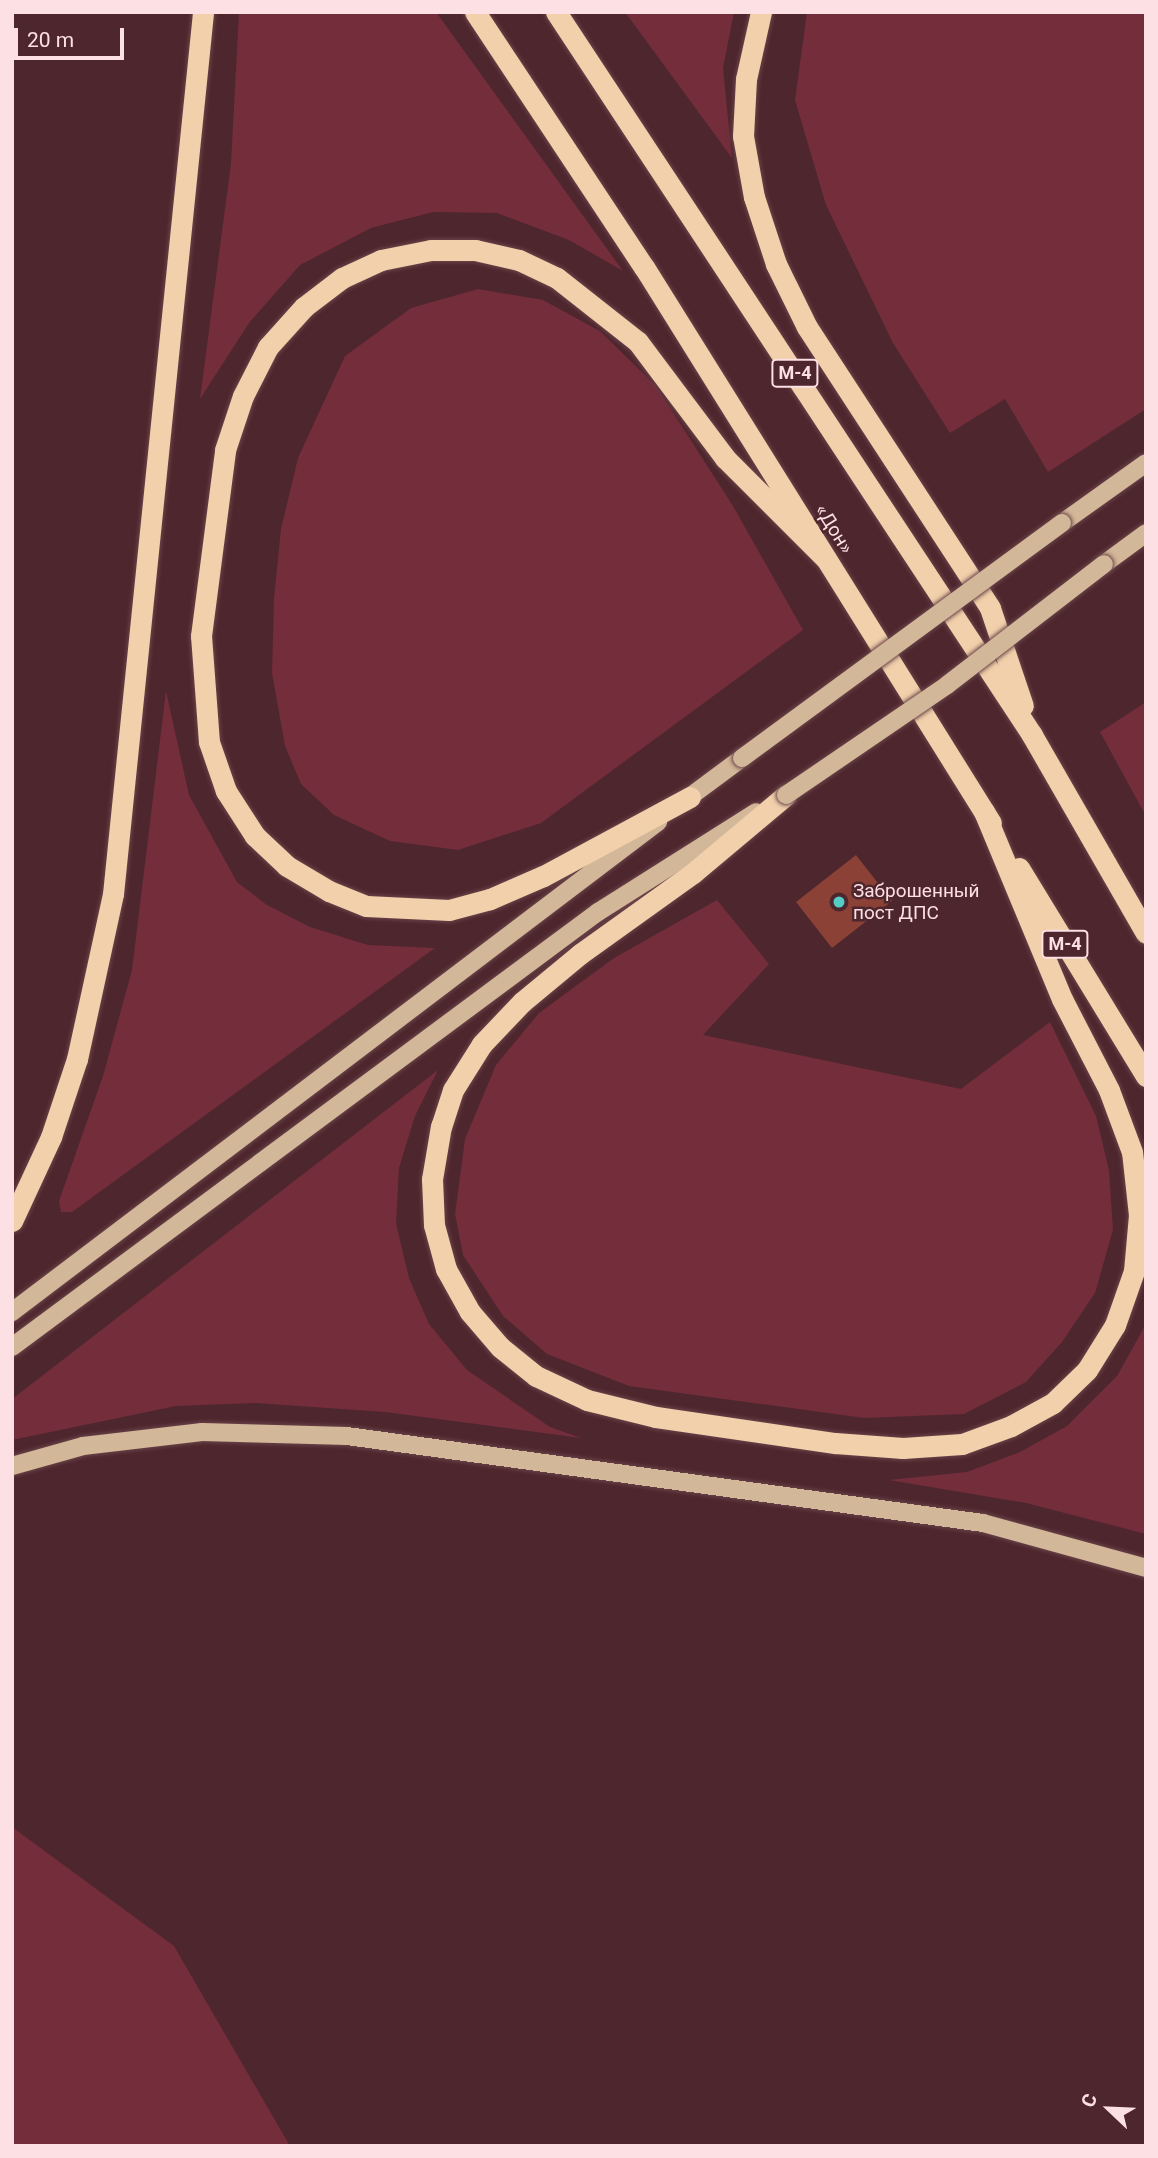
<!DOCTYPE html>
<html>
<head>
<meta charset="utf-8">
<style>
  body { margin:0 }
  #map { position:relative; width:1158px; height:2158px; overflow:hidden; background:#4e262d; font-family:Roboto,sans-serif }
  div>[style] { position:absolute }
  .green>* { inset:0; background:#732d3b }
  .building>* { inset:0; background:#8c4136 }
  .roads { filter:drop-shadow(0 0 2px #6a444a) drop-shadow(0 0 2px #6a444a) }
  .primary>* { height:18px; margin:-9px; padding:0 9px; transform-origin:9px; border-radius:9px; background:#d2b798 }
  .highway>* { height:21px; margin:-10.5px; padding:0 10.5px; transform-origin:10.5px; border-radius:10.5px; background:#f1d0ab }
  .bridges { filter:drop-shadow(0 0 2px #6a444a) drop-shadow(0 0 2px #6a444a) }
  .primary-bridge>* { height:18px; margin:-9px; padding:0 9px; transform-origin:9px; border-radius:9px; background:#d2b798 }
  .dots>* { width:19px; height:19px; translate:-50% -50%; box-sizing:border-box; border:4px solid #4e262d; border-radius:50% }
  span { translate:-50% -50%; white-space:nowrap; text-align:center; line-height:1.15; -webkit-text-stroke:5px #4e262d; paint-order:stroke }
  .shield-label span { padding:2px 5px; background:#4e262d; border:2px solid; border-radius:5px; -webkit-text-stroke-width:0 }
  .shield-label { font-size:18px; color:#fce0e3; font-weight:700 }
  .street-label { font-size:19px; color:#fce0e3 }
  .poi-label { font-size:19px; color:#fce0e3 }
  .left { translate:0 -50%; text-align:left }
  .frame { position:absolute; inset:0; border:14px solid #fce0e3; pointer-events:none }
  .north { position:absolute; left:1074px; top:2074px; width:70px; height:70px; -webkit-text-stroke:5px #4e262d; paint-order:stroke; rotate:293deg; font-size:19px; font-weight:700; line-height:28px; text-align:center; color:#fce0e3 }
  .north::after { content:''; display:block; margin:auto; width:24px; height:32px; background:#fce0e3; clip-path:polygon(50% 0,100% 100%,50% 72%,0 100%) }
  .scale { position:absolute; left:14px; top:28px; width:110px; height:32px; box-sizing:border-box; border:4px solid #fce0e3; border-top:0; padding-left:9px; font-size:21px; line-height:24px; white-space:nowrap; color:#fce0e3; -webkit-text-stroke:5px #4e262d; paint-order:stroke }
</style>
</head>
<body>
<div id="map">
  <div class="green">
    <i style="clip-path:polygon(239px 12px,436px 12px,623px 271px,569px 240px,497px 213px,433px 212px,371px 228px,300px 265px,249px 323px,200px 399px,231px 163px)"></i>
    <i style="clip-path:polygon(625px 12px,734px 12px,723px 68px,732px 158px)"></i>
    <i style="clip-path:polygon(807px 12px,1146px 12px,1146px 409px,1048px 472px,1005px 399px,950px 433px,893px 343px,826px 205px,795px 100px)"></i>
    <i style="clip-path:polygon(478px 289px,543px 300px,600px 331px,656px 386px,733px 506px,803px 630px,541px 823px,458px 850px,390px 841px,334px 815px,301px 784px,285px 746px,272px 673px,274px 598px,281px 529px,298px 458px,345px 356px,411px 308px)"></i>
    <i style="clip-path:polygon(166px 691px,189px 795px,237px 882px,267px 905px,310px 927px,368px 945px,435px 948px,72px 1212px,61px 1212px,59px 1201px,103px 1076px,132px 970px)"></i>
    <i style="clip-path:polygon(1146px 702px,1146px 816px,1100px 732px)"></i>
    <i style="clip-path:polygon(717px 900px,769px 964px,703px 1035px,961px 1089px,1050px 1022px,1096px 1116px,1109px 1170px,1113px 1230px,1095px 1293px,1062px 1342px,1026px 1382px,964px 1414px,864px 1418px,629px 1386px,547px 1354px,503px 1316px,463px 1255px,455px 1214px,465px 1139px,496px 1065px,539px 1013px,614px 958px)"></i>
    <i style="clip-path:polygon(438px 1070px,415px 1116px,399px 1168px,396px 1223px,409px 1278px,429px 1324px,467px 1370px,550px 1427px,581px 1438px,385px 1412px,255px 1403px,176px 1406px,12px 1440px,12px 1399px)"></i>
    <i style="clip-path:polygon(1146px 1324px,1146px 1534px,1026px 1503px,889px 1480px,967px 1472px,1020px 1452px,1067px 1426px,1117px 1376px)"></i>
    <i style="clip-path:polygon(12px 1827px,174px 1946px,290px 2146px,12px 2146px)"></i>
  </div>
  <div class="building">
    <i style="clip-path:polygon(856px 855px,892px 901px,832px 948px,796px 902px)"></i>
  </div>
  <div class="roads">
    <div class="primary">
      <i style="left:1062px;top:523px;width:103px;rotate:-35.5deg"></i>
      <i style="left:1104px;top:564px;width:52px;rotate:-36.4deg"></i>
      <i style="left:680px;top:804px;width:77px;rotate:-36.6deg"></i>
      <i style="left:12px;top:1312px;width:811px;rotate:-37.18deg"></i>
      <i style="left:12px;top:1347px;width:730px;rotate:-36.59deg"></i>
      <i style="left:598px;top:912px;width:187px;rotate:-32.3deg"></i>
      <i style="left:12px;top:1466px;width:74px;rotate:-15.7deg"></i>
      <i style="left:83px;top:1446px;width:120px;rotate:-6.7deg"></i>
      <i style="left:202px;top:1432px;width:145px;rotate:1.6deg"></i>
      <i style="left:347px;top:1436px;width:642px;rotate:7.79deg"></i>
      <i style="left:983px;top:1523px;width:169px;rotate:15.4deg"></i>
    </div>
    <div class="highway">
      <i style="left:475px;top:12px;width:306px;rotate:56.5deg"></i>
      <i style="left:644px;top:267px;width:655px;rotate:58.03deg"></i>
      <i style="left:556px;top:12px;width:866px;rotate:56.64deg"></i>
      <i style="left:1032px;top:735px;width:228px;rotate:60.1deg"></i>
      <i style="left:761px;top:12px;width:69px;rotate:102.6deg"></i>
      <i style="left:746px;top:79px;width:57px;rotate:93deg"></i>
      <i style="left:743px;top:136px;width:62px;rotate:79.8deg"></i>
      <i style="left:754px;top:197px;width:71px;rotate:71.8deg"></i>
      <i style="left:776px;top:264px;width:70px;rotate:63.8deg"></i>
      <i style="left:807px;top:327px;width:335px;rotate:56.9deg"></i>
      <i style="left:990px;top:608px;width:103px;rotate:71.4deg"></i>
      <i style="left:786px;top:795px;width:121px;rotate:140deg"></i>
      <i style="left:693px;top:873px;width:139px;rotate:144.4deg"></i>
      <i style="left:580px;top:954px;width:75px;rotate:140.4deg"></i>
      <i style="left:522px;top:1002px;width:58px;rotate:133.6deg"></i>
      <i style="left:482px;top:1044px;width:54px;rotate:122.2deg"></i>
      <i style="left:453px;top:1090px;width:38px;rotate:108deg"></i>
      <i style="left:441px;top:1126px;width:54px;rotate:99.6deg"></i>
      <i style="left:432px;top:1179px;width:46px;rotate:87.5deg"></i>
      <i style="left:434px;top:1225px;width:46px;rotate:74.7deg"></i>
      <i style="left:446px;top:1269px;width:49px;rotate:60.8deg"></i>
      <i style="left:470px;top:1312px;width:46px;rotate:49.4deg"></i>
      <i style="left:500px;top:1347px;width:46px;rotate:38.9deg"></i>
      <i style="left:536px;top:1376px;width:56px;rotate:25.2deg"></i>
      <i style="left:587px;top:1400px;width:71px;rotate:13.8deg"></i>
      <i style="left:656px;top:1417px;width:181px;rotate:8.3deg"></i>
      <i style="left:835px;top:1443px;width:68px;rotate:4.2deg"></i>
      <i style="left:903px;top:1448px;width:59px;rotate:-3.9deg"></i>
      <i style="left:962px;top:1444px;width:52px;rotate:-20.2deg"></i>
      <i style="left:1011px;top:1426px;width:48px;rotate:-28.7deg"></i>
      <i style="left:1053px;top:1403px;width:47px;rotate:-44.1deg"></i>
      <i style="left:1087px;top:1370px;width:53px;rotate:-58.1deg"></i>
      <i style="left:1115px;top:1325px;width:57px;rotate:-70.6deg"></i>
      <i style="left:1134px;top:1271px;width:56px;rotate:-84.9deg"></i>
      <i style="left:1139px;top:1215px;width:63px;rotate:-96.3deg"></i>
      <i style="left:1132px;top:1152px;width:66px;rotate:-110.4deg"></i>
      <i style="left:1109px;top:1090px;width:102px;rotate:-117.3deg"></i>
      <i style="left:1062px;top:999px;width:203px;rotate:-112.6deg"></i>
      <i style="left:690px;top:797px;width:167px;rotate:151.7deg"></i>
      <i style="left:543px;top:876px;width:58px;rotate:156.5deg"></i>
      <i style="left:490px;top:899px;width:42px;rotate:165deg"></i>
      <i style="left:449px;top:910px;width:83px;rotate:-177.2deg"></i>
      <i style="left:366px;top:906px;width:40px;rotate:-158deg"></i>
      <i style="left:329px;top:891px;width:49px;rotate:-149.2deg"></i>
      <i style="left:287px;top:866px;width:44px;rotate:-136.8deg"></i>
      <i style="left:255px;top:836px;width:54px;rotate:-122.8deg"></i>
      <i style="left:226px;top:791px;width:52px;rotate:-109.1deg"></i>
      <i style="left:209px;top:742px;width:106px;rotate:-94.3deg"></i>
      <i style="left:201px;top:636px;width:188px;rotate:-82.6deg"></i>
      <i style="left:225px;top:450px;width:57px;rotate:-71.6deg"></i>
      <i style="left:243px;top:396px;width:55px;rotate:-63deg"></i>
      <i style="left:268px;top:347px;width:54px;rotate:-48deg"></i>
      <i style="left:304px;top:307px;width:48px;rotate:-37.3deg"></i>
      <i style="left:342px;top:278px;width:43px;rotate:-24.8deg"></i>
      <i style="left:381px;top:260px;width:51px;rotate:-11.3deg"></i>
      <i style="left:431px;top:250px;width:44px"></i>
      <i style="left:475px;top:250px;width:45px;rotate:12.8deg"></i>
      <i style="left:519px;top:260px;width:42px;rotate:25.3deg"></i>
      <i style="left:557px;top:278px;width:103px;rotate:38.3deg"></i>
      <i style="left:638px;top:342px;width:145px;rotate:53.1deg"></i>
      <i style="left:725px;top:458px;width:141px;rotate:45deg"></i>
      <i style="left:1019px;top:868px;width:244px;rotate:58.6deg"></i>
      <i style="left:12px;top:1221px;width:93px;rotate:-65.1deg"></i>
      <i style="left:51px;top:1137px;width:82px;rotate:-71.6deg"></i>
      <i style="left:77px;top:1059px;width:169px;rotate:-77.7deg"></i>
      <i style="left:113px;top:894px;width:887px;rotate:-84.17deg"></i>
    </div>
  </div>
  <div class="bridges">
    <div class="primary-bridge">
      <i style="left:742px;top:758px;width:397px;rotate:-36.3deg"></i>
      <i style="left:786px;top:795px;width:195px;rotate:-34.3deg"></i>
      <i style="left:947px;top:685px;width:198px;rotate:-37.6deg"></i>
    </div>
  </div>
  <div class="dots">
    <i style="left:839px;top:902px;background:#54cdc7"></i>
  </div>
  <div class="shield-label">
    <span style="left:795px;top:373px">М-4</span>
    <span style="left:1065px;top:944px">М-4</span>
  </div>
  <div class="street-label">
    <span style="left:834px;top:529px;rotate:58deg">«Дон»</span>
  </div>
  <div class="poi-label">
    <span class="left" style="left:853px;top:902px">Заброшенный<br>пост ДПС</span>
  </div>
  <div class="frame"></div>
  <div class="north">С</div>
  <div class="scale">20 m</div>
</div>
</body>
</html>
